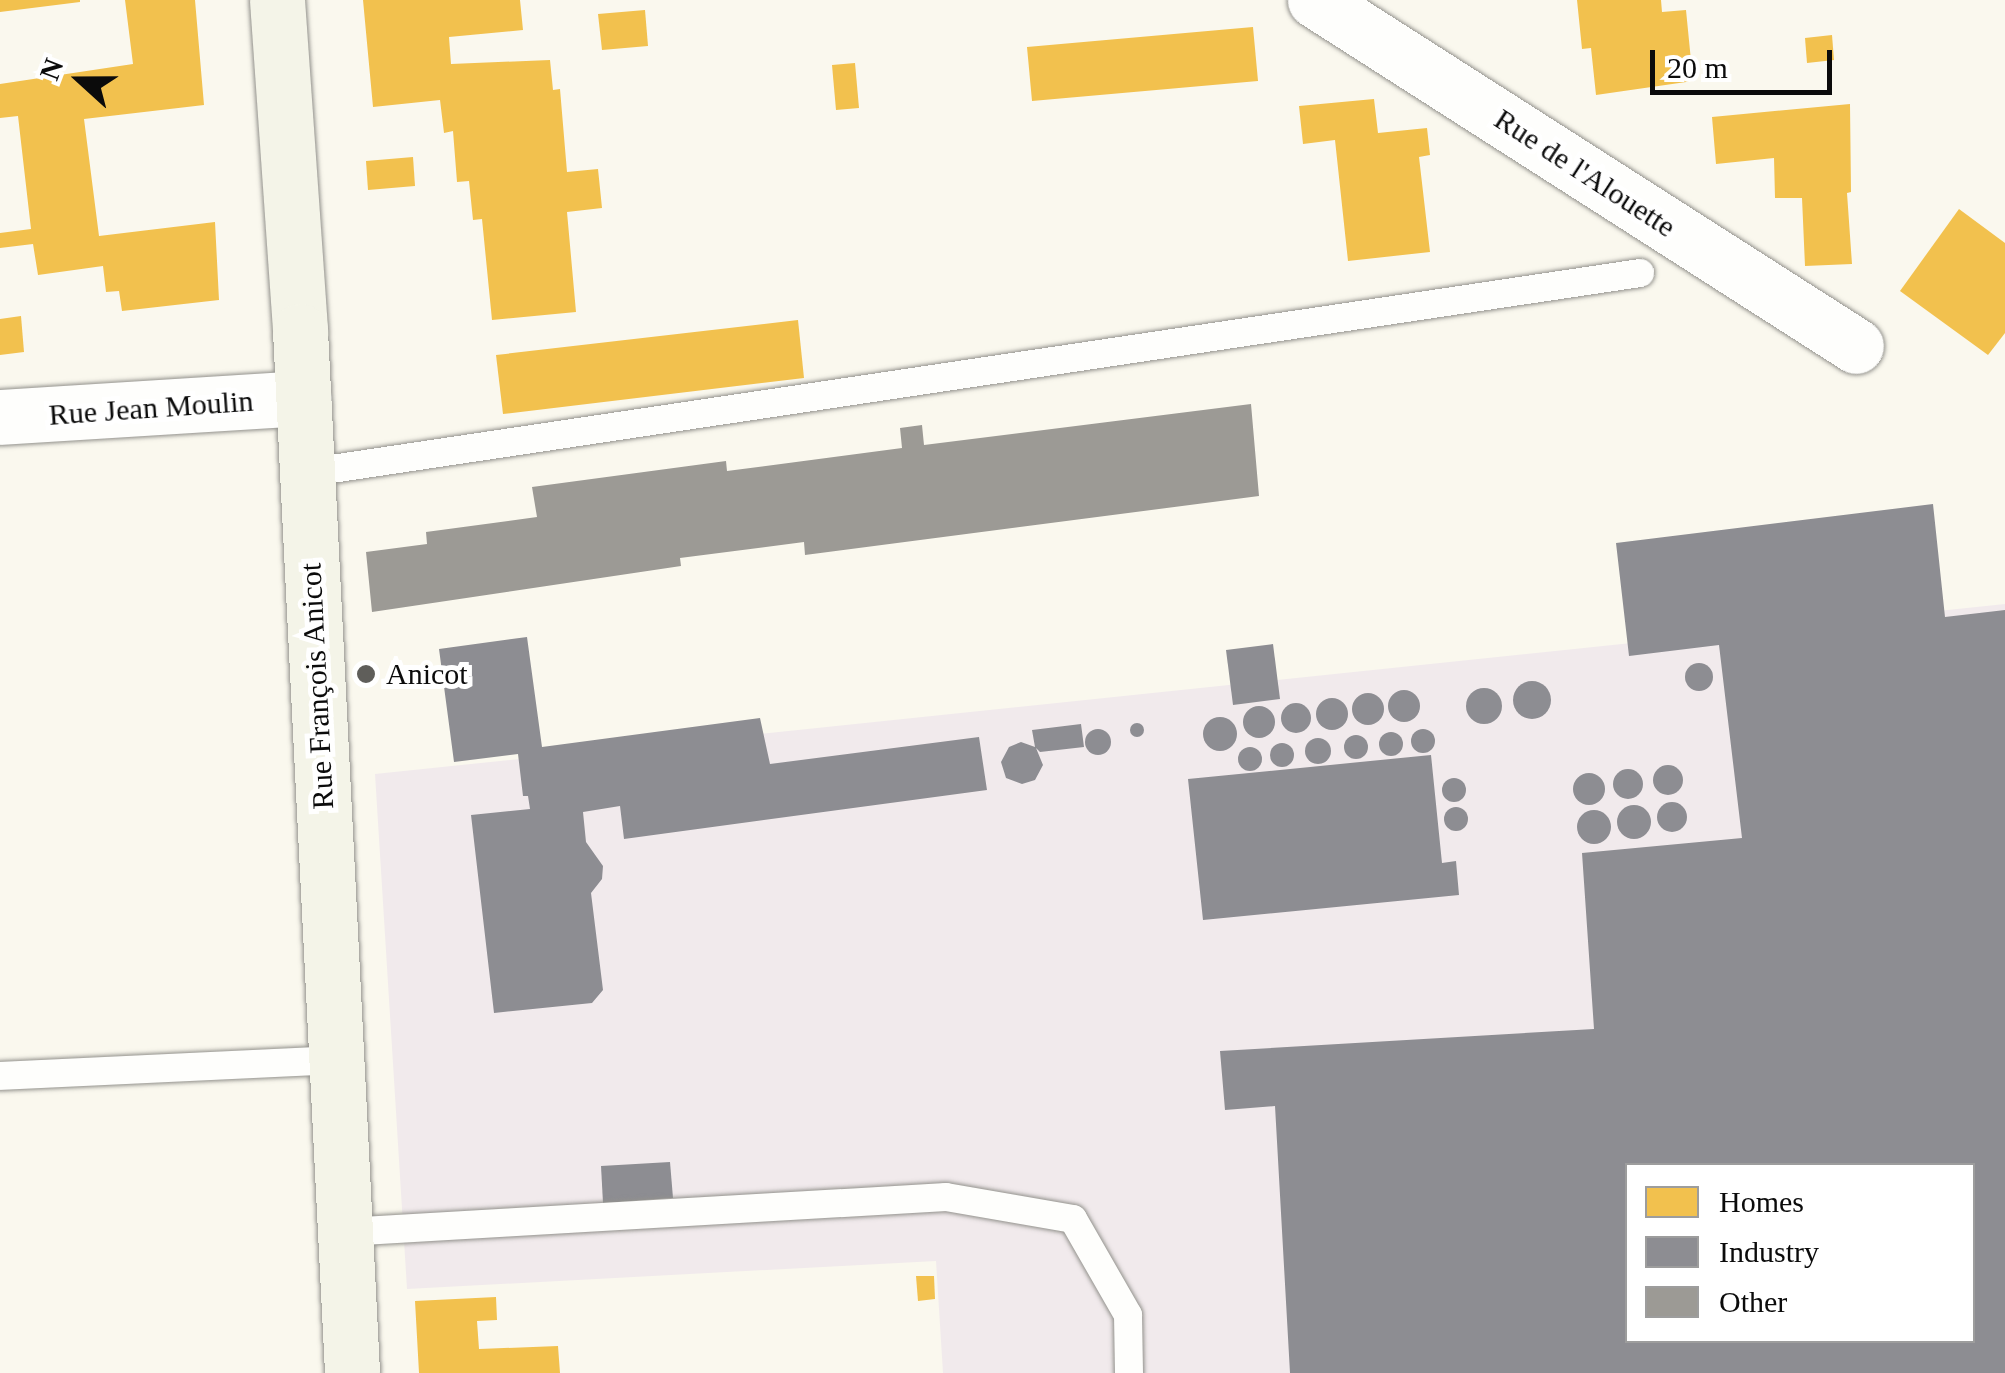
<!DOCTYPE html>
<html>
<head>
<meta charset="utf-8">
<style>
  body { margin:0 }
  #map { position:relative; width:2005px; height:1373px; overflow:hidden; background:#faf8ee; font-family:"Times New Roman",serif }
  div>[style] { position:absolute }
  .industrial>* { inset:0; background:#f1eaec }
  .homes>* { inset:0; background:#f2c14e }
  .industry>* { inset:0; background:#8d8d92 }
  .round { border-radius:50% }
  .building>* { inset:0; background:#9c9a95 }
  .roads { filter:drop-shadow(0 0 2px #93928d) drop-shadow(0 0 2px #93928d) }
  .lane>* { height:28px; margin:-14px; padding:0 14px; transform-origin:14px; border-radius:14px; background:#fefefc }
  .street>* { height:55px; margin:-27.5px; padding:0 27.5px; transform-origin:27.5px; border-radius:27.5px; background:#fefefc }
  .secondary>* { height:55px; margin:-27.5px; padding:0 27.5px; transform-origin:27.5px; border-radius:27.5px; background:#f4f4e8 }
  .dots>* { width:28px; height:28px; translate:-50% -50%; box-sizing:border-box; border:5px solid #fff; border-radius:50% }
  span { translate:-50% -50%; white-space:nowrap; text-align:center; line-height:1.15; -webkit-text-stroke:10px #fff; paint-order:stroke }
  .street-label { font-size:30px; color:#0b0b0b }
  .poi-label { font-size:30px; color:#0b0b0b }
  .left { translate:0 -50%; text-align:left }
  .legend { position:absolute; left:1625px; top:1163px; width:350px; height:180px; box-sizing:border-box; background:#fff; border:2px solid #9d9d9d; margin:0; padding:12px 18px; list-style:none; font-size:30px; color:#0b0b0b }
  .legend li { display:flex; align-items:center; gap:20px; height:50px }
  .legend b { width:50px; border:2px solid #9d9d9d }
  .north { position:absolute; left:30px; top:30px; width:100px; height:100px; -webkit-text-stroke:8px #fff; paint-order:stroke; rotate:291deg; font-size:28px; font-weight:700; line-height:40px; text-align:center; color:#0b0b0b }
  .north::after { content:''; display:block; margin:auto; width:35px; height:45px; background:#0b0b0b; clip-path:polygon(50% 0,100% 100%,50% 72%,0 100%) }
  .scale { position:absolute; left:1650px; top:50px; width:182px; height:45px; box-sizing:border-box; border:5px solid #0b0b0b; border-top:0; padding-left:12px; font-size:30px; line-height:35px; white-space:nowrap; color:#0b0b0b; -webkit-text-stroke:8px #fff; paint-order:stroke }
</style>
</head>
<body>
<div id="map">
  <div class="industrial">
    <i style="clip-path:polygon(evenodd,2005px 604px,2005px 1373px,943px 1373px,936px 1261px,407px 1289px,375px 774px,2005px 604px,1628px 1166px,1972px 1166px,1972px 1340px,1628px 1340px,1628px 1166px)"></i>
  </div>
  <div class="homes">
    <i style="clip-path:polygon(0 0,80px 0,80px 2px,0 12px)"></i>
    <i style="clip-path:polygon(125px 0,195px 0,204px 105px,84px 119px,99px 236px,215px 222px,219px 300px,122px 311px,119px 291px,106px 292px,103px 266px,38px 275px,33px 244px,0 248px,0 233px,31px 229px,18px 116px,0 118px,0 84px,133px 64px)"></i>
    <i style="clip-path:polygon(363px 0,520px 0,523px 30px,449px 37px,451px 64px,550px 60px,553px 90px,560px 89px,567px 172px,598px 169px,602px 208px,567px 212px,576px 312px,492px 320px,482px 219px,473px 220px,469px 181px,457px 182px,453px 131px,444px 133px,440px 100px,373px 107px)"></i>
    <i style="clip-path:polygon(1577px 0,1661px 0,1662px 12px,1686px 10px,1693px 81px,1596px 95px,1591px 48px,1582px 49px)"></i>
    <i style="clip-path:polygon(645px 10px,648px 46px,602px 50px,598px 14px)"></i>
    <i style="clip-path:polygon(1253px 27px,1258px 81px,1032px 101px,1027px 47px)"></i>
    <i style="clip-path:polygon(1832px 35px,1834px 60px,1807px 63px,1805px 38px)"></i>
    <i style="clip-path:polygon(855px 63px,859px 108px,836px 110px,832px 65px)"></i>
    <i style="clip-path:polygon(1374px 99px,1378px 133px,1427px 128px,1430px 155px,1419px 157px,1430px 252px,1348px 261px,1335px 140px,1303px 144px,1299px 106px)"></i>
    <i style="clip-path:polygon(1850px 104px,1851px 192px,1847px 193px,1852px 264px,1805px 266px,1802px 198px,1775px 198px,1774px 158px,1716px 164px,1712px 117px)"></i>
    <i style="clip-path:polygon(413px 157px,415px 186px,368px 190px,366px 161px)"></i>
    <i style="clip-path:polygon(1959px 209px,2005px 243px,2005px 333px,1988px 355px,1900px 291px)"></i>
    <i style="clip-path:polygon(21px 316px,24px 352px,0 355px,0 319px)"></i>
    <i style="clip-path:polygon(798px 320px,804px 378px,503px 414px,496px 355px)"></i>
    <i style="clip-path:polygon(916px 1276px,934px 1276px,935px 1299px,918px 1301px)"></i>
    <i style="clip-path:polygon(496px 1297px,497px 1320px,477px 1321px,479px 1349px,558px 1346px,560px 1373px,419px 1373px,415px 1301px)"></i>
  </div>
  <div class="industry">
    <i style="clip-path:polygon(evenodd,1933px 504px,1945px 617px,2005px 610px,2005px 1373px,1290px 1373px,1275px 1106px,1225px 1110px,1220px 1051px,1594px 1029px,1582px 853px,1742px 838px,1719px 645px,1629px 656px,1616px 543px,1933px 504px,1628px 1166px,1972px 1166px,1972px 1340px,1628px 1340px,1628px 1166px)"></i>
    <i style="clip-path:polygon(527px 637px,542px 747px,760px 718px,770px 764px,979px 737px,987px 790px,624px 839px,620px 806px,583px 812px,586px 842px,603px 866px,602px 879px,591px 893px,603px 990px,592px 1003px,494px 1013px,471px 815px,530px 809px,528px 796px,523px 796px,518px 754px,454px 762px,439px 649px)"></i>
    <i style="clip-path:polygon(1273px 644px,1280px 699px,1233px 705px,1226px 650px)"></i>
    <i class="round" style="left:1685px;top:663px;width:28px;height:28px"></i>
    <i class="round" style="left:1513px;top:681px;width:38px;height:38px"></i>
    <i class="round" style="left:1466px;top:688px;width:36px;height:36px"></i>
    <i class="round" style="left:1388px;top:690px;width:32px;height:32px"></i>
    <i class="round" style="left:1352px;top:693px;width:32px;height:32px"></i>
    <i class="round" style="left:1316px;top:698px;width:32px;height:32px"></i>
    <i class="round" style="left:1281px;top:703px;width:30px;height:30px"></i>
    <i class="round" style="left:1243px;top:706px;width:32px;height:32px"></i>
    <i class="round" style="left:1203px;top:717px;width:34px;height:34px"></i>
    <i class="round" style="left:1130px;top:723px;width:14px;height:14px"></i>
    <i style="clip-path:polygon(1081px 724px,1084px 747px,1040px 752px,1036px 748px,1043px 765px,1035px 780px,1022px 784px,1006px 778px,1001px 762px,1009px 747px,1021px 742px,1035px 747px,1032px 730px)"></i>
    <i class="round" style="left:1411px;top:729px;width:24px;height:24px"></i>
    <i class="round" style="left:1085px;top:729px;width:26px;height:26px"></i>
    <i class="round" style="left:1379px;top:732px;width:24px;height:24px"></i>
    <i class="round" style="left:1344px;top:735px;width:24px;height:24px"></i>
    <i class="round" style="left:1305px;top:738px;width:26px;height:26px"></i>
    <i class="round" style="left:1270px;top:743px;width:24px;height:24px"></i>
    <i class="round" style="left:1238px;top:747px;width:24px;height:24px"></i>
    <i style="clip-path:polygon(1431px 755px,1442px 863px,1456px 861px,1459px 895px,1203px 920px,1188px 779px)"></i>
    <i class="round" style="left:1653px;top:765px;width:30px;height:30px"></i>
    <i class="round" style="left:1613px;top:769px;width:30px;height:30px"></i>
    <i class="round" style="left:1573px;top:773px;width:32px;height:32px"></i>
    <i class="round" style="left:1442px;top:778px;width:24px;height:24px"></i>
    <i class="round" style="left:1657px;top:802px;width:30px;height:30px"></i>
    <i class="round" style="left:1617px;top:805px;width:34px;height:34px"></i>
    <i class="round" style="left:1444px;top:807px;width:24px;height:24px"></i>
    <i class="round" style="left:1577px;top:810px;width:34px;height:34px"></i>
    <i style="clip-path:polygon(670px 1162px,673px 1198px,603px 1203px,601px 1166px)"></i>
  </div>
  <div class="building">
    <i style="clip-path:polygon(1251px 404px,1259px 496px,805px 555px,804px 542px,680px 558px,681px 566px,372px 612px,366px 552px,427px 544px,426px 532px,537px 517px,532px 487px,726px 461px,727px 471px,902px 448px,900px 428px,922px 425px,924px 445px)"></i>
  </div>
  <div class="roads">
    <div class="lane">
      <i style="left:305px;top:473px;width:1350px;rotate:-8.52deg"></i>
      <i style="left:0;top:1076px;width:335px;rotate:-2.7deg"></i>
      <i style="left:345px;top:1232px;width:602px;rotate:-3.33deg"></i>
      <i style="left:946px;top:1197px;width:129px;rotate:9.8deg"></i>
      <i style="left:1073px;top:1219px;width:111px;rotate:60.2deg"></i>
      <i style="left:1128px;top:1315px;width:58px;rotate:89deg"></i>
    </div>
    <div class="street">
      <i style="left:1315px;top:0;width:642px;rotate:32.6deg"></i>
      <i style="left:0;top:417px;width:304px;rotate:-3.6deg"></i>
    </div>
    <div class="secondary">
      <i style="left:277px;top:0;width:332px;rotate:86deg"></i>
      <i style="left:300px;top:331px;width:1043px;rotate:87.14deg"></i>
    </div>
  </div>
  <div class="dots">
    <i style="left:366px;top:674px;background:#5f5e5a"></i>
  </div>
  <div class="street-label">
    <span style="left:1585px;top:173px;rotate:33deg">Rue de l'Alouette</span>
    <span style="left:151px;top:408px;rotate:-4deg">Rue Jean Moulin</span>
    <span style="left:317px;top:686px;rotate:-93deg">Rue François Anicot</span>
  </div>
  <div class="poi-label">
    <span class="left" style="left:386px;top:674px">Anicot</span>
  </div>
  <ul class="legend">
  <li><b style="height:28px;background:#f2c14e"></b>Homes</li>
  <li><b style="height:28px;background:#8d8d92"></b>Industry</li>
  <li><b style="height:28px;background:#9c9a95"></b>Other</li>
  </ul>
  <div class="north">N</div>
  <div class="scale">20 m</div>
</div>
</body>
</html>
